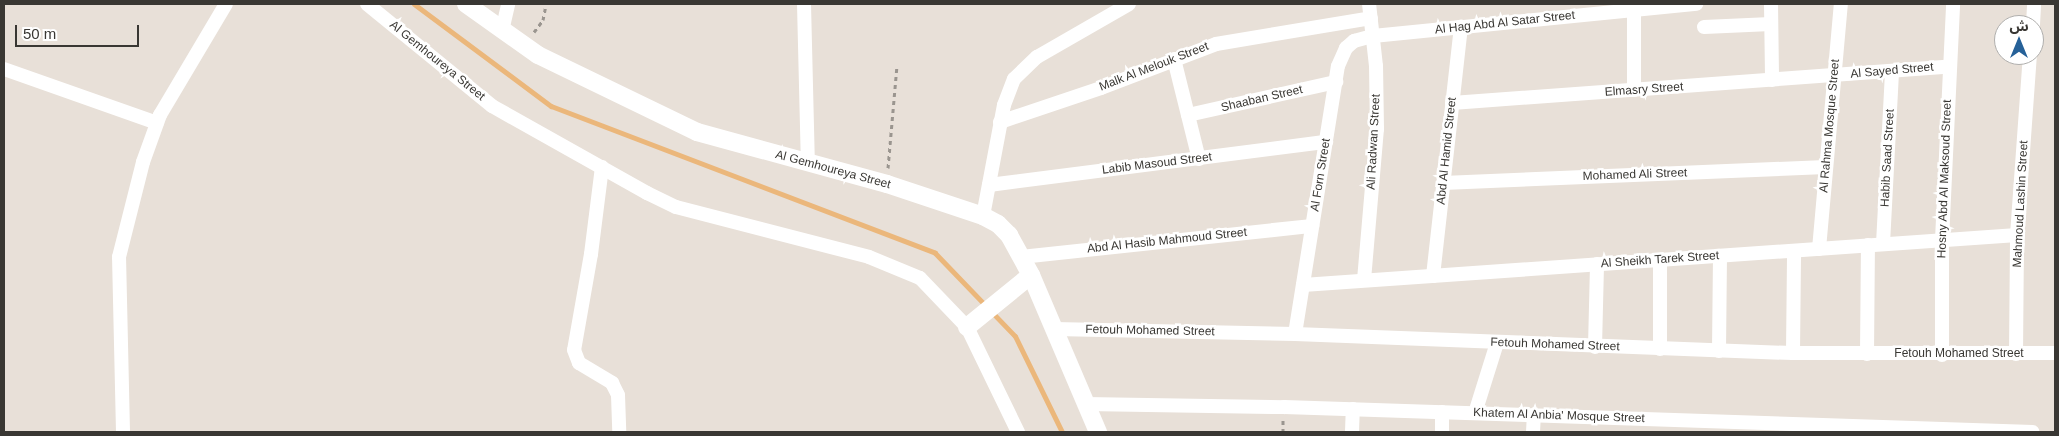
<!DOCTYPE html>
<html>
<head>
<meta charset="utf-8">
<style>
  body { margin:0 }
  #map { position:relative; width:2059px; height:436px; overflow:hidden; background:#e8e0d8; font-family:Helvetica,"Noto Sans Arabic",sans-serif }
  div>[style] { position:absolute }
  .stream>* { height:5px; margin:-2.5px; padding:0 2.5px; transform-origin:2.5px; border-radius:2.5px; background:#ebb77b }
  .path>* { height:3px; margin-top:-1.5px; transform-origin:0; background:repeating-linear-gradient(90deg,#9a958f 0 4px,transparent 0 8px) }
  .minor>* { height:14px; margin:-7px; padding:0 7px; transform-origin:7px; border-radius:7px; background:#fff }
  .tertiary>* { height:18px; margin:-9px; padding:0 9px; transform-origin:9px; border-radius:9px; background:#fff }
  span { translate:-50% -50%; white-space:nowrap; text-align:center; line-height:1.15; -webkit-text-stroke:5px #fff; paint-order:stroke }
  .street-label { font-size:12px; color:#393733 }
  .frame { position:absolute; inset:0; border:5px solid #393733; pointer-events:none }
  .north { position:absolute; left:1994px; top:15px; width:50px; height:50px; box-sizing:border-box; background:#fff; border:1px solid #b0afad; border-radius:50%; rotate:0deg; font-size:14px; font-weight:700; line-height:20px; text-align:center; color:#393733 }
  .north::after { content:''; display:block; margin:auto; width:18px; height:22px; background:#266198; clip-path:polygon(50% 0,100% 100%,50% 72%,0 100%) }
  .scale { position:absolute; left:15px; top:25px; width:124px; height:22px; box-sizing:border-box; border:2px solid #393733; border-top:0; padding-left:6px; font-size:15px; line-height:18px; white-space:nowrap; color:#393733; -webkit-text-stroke:4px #fff; paint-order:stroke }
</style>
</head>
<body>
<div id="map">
  <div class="stream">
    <i style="left:414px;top:4px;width:171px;rotate:36.7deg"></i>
    <i style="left:551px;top:106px;width:411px;rotate:20.9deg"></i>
    <i style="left:935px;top:253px;width:115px;rotate:46.1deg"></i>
    <i style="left:1015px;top:336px;width:107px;rotate:63.9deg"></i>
  </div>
  <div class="path">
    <i style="left:534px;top:32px;width:15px;rotate:-53deg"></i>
    <i style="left:543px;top:20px;width:16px;rotate:-79deg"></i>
    <i style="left:888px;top:168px;width:102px;rotate:-85deg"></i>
    <i style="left:1283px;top:432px;width:12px;rotate:-90deg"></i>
  </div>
  <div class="minor">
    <i style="left:367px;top:4px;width:161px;rotate:39.2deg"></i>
    <i style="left:492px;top:106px;width:178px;rotate:29.3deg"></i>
    <i style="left:647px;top:193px;width:32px;rotate:26deg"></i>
    <i style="left:676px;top:207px;width:199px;rotate:14.5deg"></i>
    <i style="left:869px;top:257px;width:55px;rotate:22.4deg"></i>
    <i style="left:920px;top:278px;width:68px;rotate:46.2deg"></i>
    <i style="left:967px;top:327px;width:117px;rotate:64.1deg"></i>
    <i style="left:804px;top:4px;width:159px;rotate:88.6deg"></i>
    <i style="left:1634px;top:4px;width:86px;rotate:90deg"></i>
    <i style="left:1771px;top:4px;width:76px;rotate:89.2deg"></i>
    <i style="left:2033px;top:25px;width:21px;rotate:-87deg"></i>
    <i style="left:1704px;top:27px;width:67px;rotate:-2.6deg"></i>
    <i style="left:502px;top:31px;width:28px;rotate:-77deg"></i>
    <i style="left:1174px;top:59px;width:103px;rotate:76deg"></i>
    <i style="left:4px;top:69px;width:162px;rotate:19.4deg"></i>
    <i style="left:1452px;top:103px;width:499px;rotate:-4.2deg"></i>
    <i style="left:1188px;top:115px;width:152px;rotate:-12.6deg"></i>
    <i style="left:1000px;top:122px;width:107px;rotate:-18.6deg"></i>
    <i style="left:1101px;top:88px;width:123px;rotate:-20.9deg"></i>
    <i style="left:1216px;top:44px;width:157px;rotate:-9.5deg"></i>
    <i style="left:602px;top:167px;width:88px;rotate:97.2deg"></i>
    <i style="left:591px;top:254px;width:97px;rotate:100deg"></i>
    <i style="left:574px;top:350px;width:14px;rotate:69deg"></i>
    <i style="left:579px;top:363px;width:39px;rotate:31deg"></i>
    <i style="left:612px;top:383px;width:13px;rotate:63deg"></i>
    <i style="left:618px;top:395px;width:37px;rotate:88deg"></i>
    <i style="left:1443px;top:183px;width:383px;rotate:-2.4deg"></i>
    <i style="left:989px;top:185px;width:340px;rotate:-7.3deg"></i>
    <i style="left:983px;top:216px;width:113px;rotate:-79.3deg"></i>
    <i style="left:1004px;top:105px;width:28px;rotate:-69deg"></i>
    <i style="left:1014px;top:79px;width:32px;rotate:-44deg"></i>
    <i style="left:1037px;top:57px;width:106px;rotate:-29.9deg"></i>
    <i style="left:1883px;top:244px;width:173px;rotate:-87deg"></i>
    <i style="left:1819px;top:249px;width:246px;rotate:-84.9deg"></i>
    <i style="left:1021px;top:257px;width:293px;rotate:-6.1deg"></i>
    <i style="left:1660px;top:260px;width:89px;rotate:90deg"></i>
    <i style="left:1433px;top:276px;width:251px;rotate:-83.6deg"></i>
    <i style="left:1364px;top:280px;width:152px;rotate:-85.1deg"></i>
    <i style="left:1377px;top:129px;width:63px;rotate:-90.9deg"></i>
    <i style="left:1376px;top:66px;width:62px;rotate:-96.4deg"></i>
    <i style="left:1303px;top:285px;width:716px;rotate:-4.01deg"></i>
    <i style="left:1054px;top:329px;width:241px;rotate:1.2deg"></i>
    <i style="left:1295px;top:334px;width:498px;rotate:2.2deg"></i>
    <i style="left:1793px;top:353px;width:262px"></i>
    <i style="left:1295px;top:334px;width:271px;rotate:-80.9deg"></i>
    <i style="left:1338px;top:66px;width:20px;rotate:-66deg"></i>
    <i style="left:1346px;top:48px;width:11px;rotate:-41deg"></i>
    <i style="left:1354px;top:41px;width:20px;rotate:-15deg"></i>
    <i style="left:1373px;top:36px;width:325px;rotate:-5.7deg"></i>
    <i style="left:1595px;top:347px;width:83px;rotate:-88.6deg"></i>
    <i style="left:1719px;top:351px;width:95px;rotate:-89.4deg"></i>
    <i style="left:1793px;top:353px;width:102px;rotate:-89.4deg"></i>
    <i style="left:1867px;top:354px;width:109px;rotate:-89.5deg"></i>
    <i style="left:2016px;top:354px;width:119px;rotate:-89.5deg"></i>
    <i style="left:2017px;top:235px;width:180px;rotate:-85.9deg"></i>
    <i style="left:1942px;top:355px;width:115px;rotate:-90deg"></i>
    <i style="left:1942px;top:240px;width:236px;rotate:-87.3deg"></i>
    <i style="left:1085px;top:404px;width:199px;rotate:0.9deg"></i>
    <i style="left:1284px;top:407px;width:749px;rotate:1.91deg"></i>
    <i style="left:1475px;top:413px;width:73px;rotate:-72.6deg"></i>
    <i style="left:123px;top:432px;width:175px;rotate:-91.3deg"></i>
    <i style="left:119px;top:257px;width:98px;rotate:-75.8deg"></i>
    <i style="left:143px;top:162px;width:50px;rotate:-70.1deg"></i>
    <i style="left:160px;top:115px;width:129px;rotate:-59.3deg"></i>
    <i style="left:1352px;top:432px;width:23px;rotate:-88deg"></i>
    <i style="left:1442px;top:432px;width:20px;rotate:-90deg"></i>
    <i style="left:1533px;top:432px;width:17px;rotate:-87deg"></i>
  </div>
  <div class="tertiary">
    <i style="left:466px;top:4px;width:88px;rotate:35.3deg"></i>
    <i style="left:538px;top:55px;width:177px;rotate:25.8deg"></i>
    <i style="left:697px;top:132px;width:197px;rotate:15.3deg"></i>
    <i style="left:887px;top:184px;width:101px;rotate:18.4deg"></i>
    <i style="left:983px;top:216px;width:17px;rotate:28deg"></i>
    <i style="left:998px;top:224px;width:16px;rotate:45deg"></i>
    <i style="left:1009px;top:235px;width:46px;rotate:61.2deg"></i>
    <i style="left:1031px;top:275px;width:171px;rotate:66.9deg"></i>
    <i style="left:967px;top:327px;width:82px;rotate:-39.1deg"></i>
  </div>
  <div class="street-label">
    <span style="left:1505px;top:23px;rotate:-6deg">Al Hag Abd Al Satar Street</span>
    <span style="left:437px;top:61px;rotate:39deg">Al Gemhoureya Street</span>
    <span style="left:1154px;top:67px;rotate:-21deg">Malk Al Melouk Street</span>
    <span style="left:1892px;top:71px;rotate:-5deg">Al Sayed Street</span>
    <span style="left:1644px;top:90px;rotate:-4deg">Elmasry Street</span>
    <span style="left:1262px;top:99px;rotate:-13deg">Shaaban Street</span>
    <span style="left:1830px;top:126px;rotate:-85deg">Al Rahma Mosque Street</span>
    <span style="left:1374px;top:142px;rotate:-87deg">Ali Radwan Street</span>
    <span style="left:1447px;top:151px;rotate:-84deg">Abd Al Hamid Street</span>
    <span style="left:1888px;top:158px;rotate:-87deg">Habib Saad Street</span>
    <span style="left:1157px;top:164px;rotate:-7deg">Labib Masoud Street</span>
    <span style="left:833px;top:170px;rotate:15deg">Al Gemhoureya Street</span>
    <span style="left:1321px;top:175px;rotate:-81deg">Al Forn Street</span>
    <span style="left:1635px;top:175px;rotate:-2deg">Mohamed Ali Street</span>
    <span style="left:1945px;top:179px;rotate:-88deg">Hosny Abd Al Maksoud Street</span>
    <span style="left:2021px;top:204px;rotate:-87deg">Mahmoud Lashin Street</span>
    <span style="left:1167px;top:241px;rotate:-6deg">Abd Al Hasib Mahmoud Street</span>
    <span style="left:1660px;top:260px;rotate:-4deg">Al Sheikh Tarek Street</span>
    <span style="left:1150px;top:331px;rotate:1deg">Fetouh Mohamed Street</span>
    <span style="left:1555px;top:345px;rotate:2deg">Fetouh Mohamed Street</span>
    <span style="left:1959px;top:354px">Fetouh Mohamed Street</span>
    <span style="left:1559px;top:416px;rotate:2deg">Khatem Al Anbia' Mosque Street</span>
  </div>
  <div class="frame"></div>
  <div class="north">ش</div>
  <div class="scale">50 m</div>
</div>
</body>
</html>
